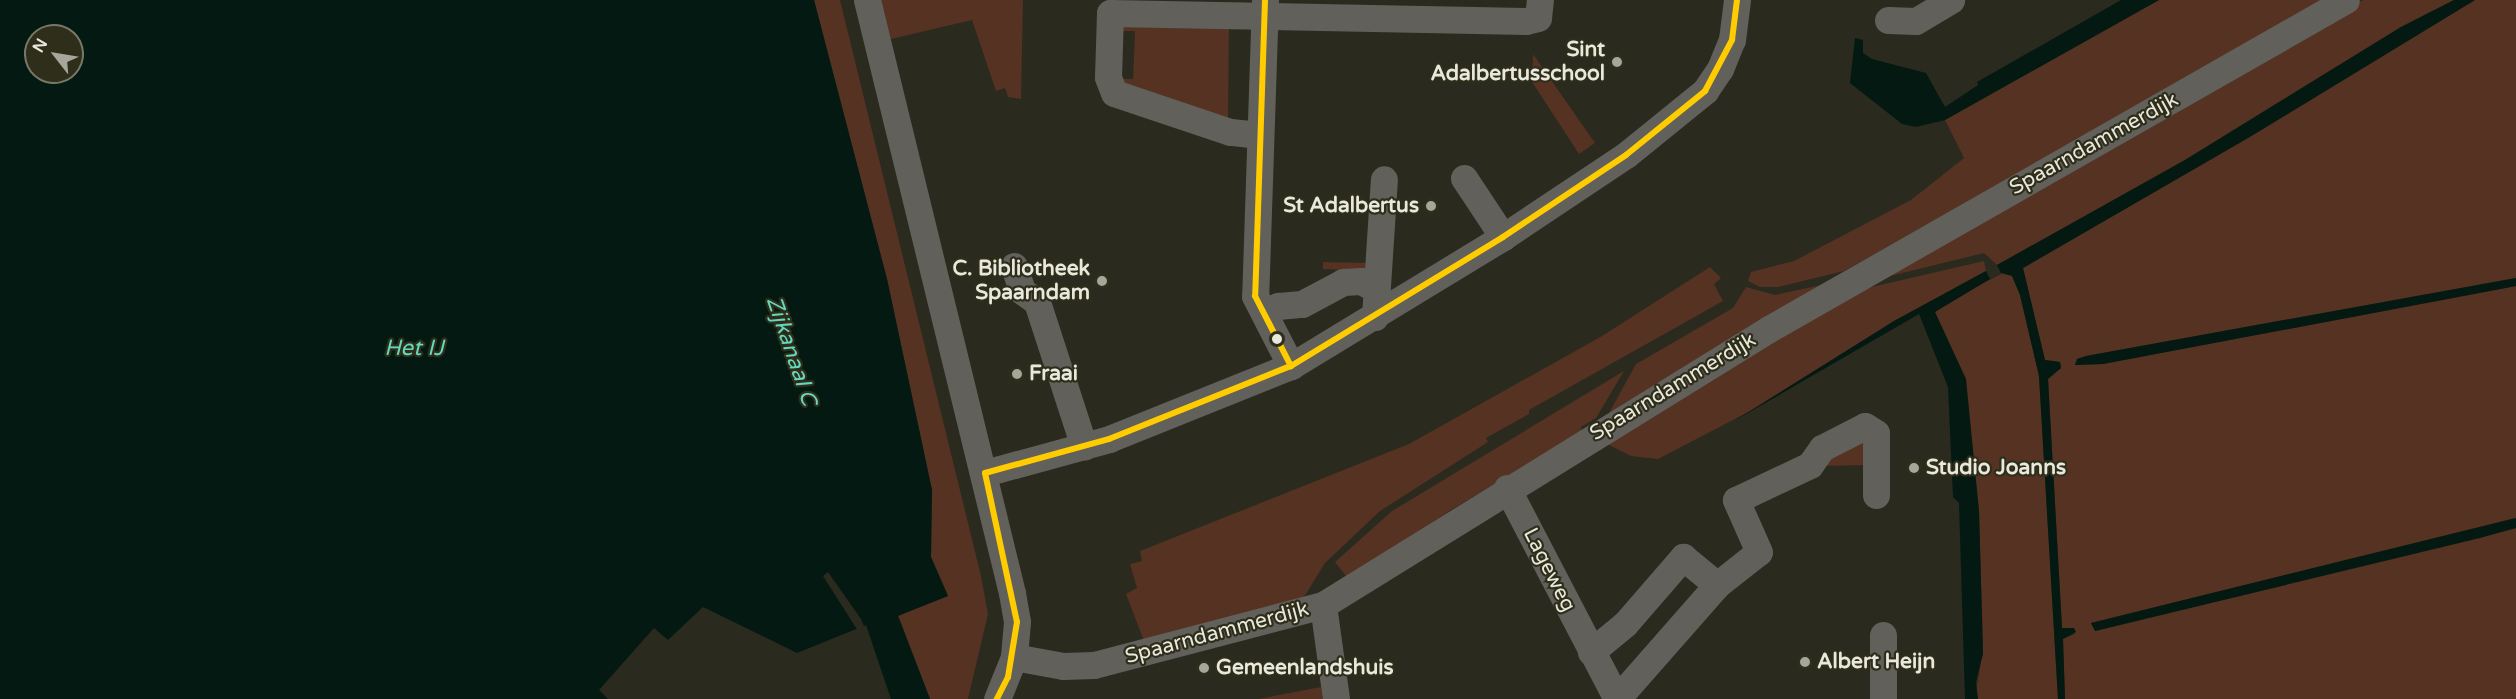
<!DOCTYPE html>
<html>
<head>
<meta charset="utf-8">
<style>
  body { margin:0 }
  #map { position:relative; width:2516px; height:699px; overflow:hidden; background:#2a2a1f; font-family:"Varela Round",sans-serif }
  div>[style] { position:absolute }
  .green>* { inset:0; background:#553222 }
  .water>* { inset:0; background:#041912 }
  .pier>* { inset:0; background:#2a2a1f }
  .minor>* { height:27px; margin:-13.5px; padding:0 13.5px; transform-origin:13.5px; border-radius:13.5px; background:#61605b }
  .bus-1>* { height:6px; margin:-3px; padding:0 3px; transform-origin:3px; border-radius:3px; background:#fc0 }
  .dots>* { width:16px; height:16px; translate:-50% -50%; box-sizing:border-box; border:3px solid #2e2e1b; border-radius:50% }
  span { translate:-50% -50%; white-space:nowrap; text-align:center; line-height:1.15; -webkit-text-stroke:4.5px #2e2e1b; paint-order:stroke }
  .poi-label { font-size:21px; color:#e8e8dc; font-weight:700 }
  .right { translate:-100% -50%; text-align:right }
  .left { translate:0 -50%; text-align:left }
  .street-label { font-size:21px; color:#e8e8dc }
  .water-label { font-size:22px; color:#64d9be; font-style:italic }
  .north { position:absolute; left:24px; top:24px; width:60px; height:60px; box-sizing:border-box; background:#2e2e1b; border:2px solid #787868; border-radius:50%; rotate:301deg; font-size:16px; font-weight:700; line-height:24px; text-align:center; color:#e8e8dc }
  .north::after { content:''; display:block; margin:auto; width:21px; height:27px; background:#a6a69a; clip-path:polygon(50% 0,100% 100%,50% 72%,0 100%) }
</style>
</head>
<body>
<div id="map">
  <div class="green">
    <i style="clip-path:polygon(814px 0,840px 0,981px 576px,988px 614px,968px 699px,930px 699px,898px 615px,948px 596px,931px 557px,932px 490px,887px 279px)"></i>
    <i style="clip-path:polygon(876px 0,1023px 0,1021px 99px,1008px 97px,1005px 88px,996px 91px,972px 20px,887px 40px)"></i>
    <i style="clip-path:polygon(2159px 0,2331px 0,1844px 271px,1778px 287px,1760px 287px,1748px 281px,1751px 272px,1794px 261px,1911px 200px,1964px 158px,1945px 120px)"></i>
    <i style="clip-path:polygon(2363px 0,2454px 0,2401px 27px,2185px 160px,1997px 265px,1984px 253px,1878px 279px)"></i>
    <i style="clip-path:polygon(2475px 0,2516px 0,2516px 278px,2086px 356px,2077px 359px,2075px 365px,2103px 364px,2516px 286px,2516px 518px,2091px 623px,2095px 631px,2516px 528px,2516px 699px,2065px 699px,2063px 639px,2075px 634px,2062px 628px,2048px 379px,2061px 368px,2060px 362px,2045px 360px,2023px 268px,2248px 138px)"></i>
    <i style="clip-path:polygon(1124px 22px,1229px 24px,1228px 122px,1120px 84px,1119px 79px,1133px 79px,1135px 31px,1119px 31px)"></i>
    <i style="clip-path:polygon(1533px 54px,1595px 143px,1579px 154px,1532px 82px)"></i>
    <i style="clip-path:polygon(1984px 261px,1986px 271px,1894px 321px,1754px 409px,1658px 459px,1631px 456px,1605px 443px,1850px 292px)"></i>
    <i style="clip-path:polygon(1323px 262px,1369px 263px,1367px 271px,1323px 269px)"></i>
    <i style="clip-path:polygon(1710px 267px,1721px 278px,1714px 284px,1723px 301px,1529px 410px,1529px 414px,1486px 438px,1488px 442px,1380px 511px,1325px 563px,1301px 602px,1144px 641px,1126px 594px,1137px 588px,1130px 564px,1142px 561px,1140px 551px,1409px 444px,1602px 336px)"></i>
    <i style="clip-path:polygon(2005px 272px,2012px 276px,2020px 295px,2039px 376px,2058px 699px,1978px 699px,1976px 692px,1983px 648px,1979px 511px,1968px 405px,1935px 312px,1939px 306px)"></i>
    <i style="clip-path:polygon(1831px 283px,1604px 422px,1636px 364px,1733px 308px,1746px 287px,1775px 295px)"></i>
    <i style="clip-path:polygon(1624px 371px,1596px 418px,1581px 427px,1582px 431px,1451px 510px,1351px 576px,1346px 576px,1335px 562px,1392px 511px)"></i>
    <i style="clip-path:polygon(1866px 437px,1864px 465px,1823px 466px,1823px 457px)"></i>
    <i style="clip-path:polygon(1321px 687px,1323px 699px,1259px 699px)"></i>
  </div>
  <div class="water">
    <i style="clip-path:polygon(evenodd,0 0,814px 0,887px 279px,932px 490px,931px 557px,948px 596px,898px 616px,930px 699px,891px 699px,866px 625px,797px 653px,703px 607px,668px 640px,654px 628px,599px 690px,608px 699px,0 699px,0 0,36px 36px,72px 36px,72px 72px,36px 72px,36px 36px)"></i>
    <i style="clip-path:polygon(2121px 0,2159px 0,1945px 120px,1916px 127px,1902px 124px,1850px 83px,1855px 38px,1863px 40px,1863px 53px,1872px 59px,1926px 73px,1945px 107px,1978px 85px,1977px 82px)"></i>
    <i style="clip-path:polygon(2454px 0,2475px 0,2248px 138px,2023px 268px,2045px 360px,2060px 362px,2061px 368px,2048px 379px,2062px 628px,2074px 628px,2076px 632px,2063px 639px,2065px 699px,2058px 699px,2039px 376px,2020px 295px,2012px 276px,2001px 273px,1997px 265px,2185px 160px,2401px 27px)"></i>
    <i style="clip-path:polygon(1986px 271px,1990px 279px,1935px 312px,1966px 379px,1979px 511px,1983px 654px,1976px 682px,1978px 699px,1965px 699px,1959px 503px,1953px 497px,1948px 387px,1919px 314px,1734px 421px,1894px 321px)"></i>
    <i style="clip-path:polygon(2516px 278px,2516px 286px,2490px 291px,2103px 364px,2075px 365px,2077px 359px,2086px 356px)"></i>
    <i style="clip-path:polygon(2516px 518px,2516px 528px,2480px 538px,2095px 631px,2091px 623px)"></i>
  </div>
  <div class="pier">
    <i style="clip-path:polygon(828px 572px,861px 619px,865px 629px,858px 631px,823px 576px)"></i>
  </div>
  <div class="minor">
    <i style="left:867px;top:0;width:610px;rotate:76.26deg"></i>
    <i style="left:1012px;top:593px;width:29px;rotate:80deg"></i>
    <i style="left:1017px;top:622px;width:35px;rotate:95deg"></i>
    <i style="left:1014px;top:657px;width:45px;rotate:112deg"></i>
    <i style="left:1265px;top:0;width:296px;rotate:91.9deg"></i>
    <i style="left:1255px;top:296px;width:79px;rotate:62.8deg"></i>
    <i style="left:1888px;top:20px;width:28px;rotate:2deg"></i>
    <i style="left:1916px;top:21px;width:41px;rotate:-31deg"></i>
    <i style="left:1260px;top:135px;width:30px;rotate:-174deg"></i>
    <i style="left:1230px;top:132px;width:122px;rotate:-161.4deg"></i>
    <i style="left:1114px;top:93px;width:17px;rotate:-111deg"></i>
    <i style="left:1108px;top:77px;width:64px;rotate:-88.2deg"></i>
    <i style="left:1110px;top:13px;width:416px;rotate:1.1deg"></i>
    <i style="left:1526px;top:21px;width:12px;rotate:-14deg"></i>
    <i style="left:1538px;top:18px;width:18px;rotate:-84deg"></i>
    <i style="left:1464px;top:178px;width:71px;rotate:56.5deg"></i>
    <i style="left:1014px;top:266px;width:26px;rotate:72deg"></i>
    <i style="left:1022px;top:291px;width:19px;rotate:36deg"></i>
    <i style="left:1037px;top:302px;width:152px;rotate:72deg"></i>
    <i style="left:1264px;top:313px;width:16px;rotate:-27deg"></i>
    <i style="left:1278px;top:306px;width:24px;rotate:-5deg"></i>
    <i style="left:1302px;top:304px;width:47px;rotate:-28.2deg"></i>
    <i style="left:1343px;top:282px;width:18px;rotate:-3deg"></i>
    <i style="left:1361px;top:281px;width:18px;rotate:29deg"></i>
    <i style="left:1375px;top:317px;width:138px;rotate:-86.3deg"></i>
    <i style="left:985px;top:473px;width:129px;rotate:-15.3deg"></i>
    <i style="left:1109px;top:439px;width:196px;rotate:-21.9deg"></i>
    <i style="left:1291px;top:366px;width:248px;rotate:-31.3deg"></i>
    <i style="left:1503px;top:237px;width:148px;rotate:-33.7deg"></i>
    <i style="left:1626px;top:155px;width:102px;rotate:-39deg"></i>
    <i style="left:1705px;top:91px;width:27px;rotate:-56deg"></i>
    <i style="left:1720px;top:69px;width:31px;rotate:-68deg"></i>
    <i style="left:1732px;top:40px;width:40px;rotate:-82.9deg"></i>
    <i style="left:1507px;top:488px;width:238px;rotate:62.5deg"></i>
    <i style="left:1717px;top:585px;width:53px;rotate:-38.2deg"></i>
    <i style="left:1759px;top:552px;width:57px;rotate:-113.9deg"></i>
    <i style="left:1736px;top:500px;width:82px;rotate:-25.3deg"></i>
    <i style="left:1810px;top:465px;width:21px;rotate:-55deg"></i>
    <i style="left:1822px;top:448px;width:48px;rotate:-27.1deg"></i>
    <i style="left:1865px;top:426px;width:13px;rotate:32deg"></i>
    <i style="left:1876px;top:433px;width:62px;rotate:90deg"></i>
    <i style="left:1323px;top:605px;width:95px;rotate:82.1deg"></i>
    <i style="left:1883px;top:635px;width:64px;rotate:90deg"></i>
    <i style="left:1591px;top:652px;width:44px;rotate:-39.5deg"></i>
    <i style="left:1625px;top:624px;width:89px;rotate:-49.1deg"></i>
    <i style="left:1683px;top:557px;width:44px;rotate:39.5deg"></i>
    <i style="left:1717px;top:585px;width:152px;rotate:131.3deg"></i>
    <i style="left:1014px;top:657px;width:50px;rotate:10.4deg"></i>
    <i style="left:1063px;top:666px;width:31px;rotate:-2deg"></i>
    <i style="left:1094px;top:665px;width:237px;rotate:-14.7deg"></i>
    <i style="left:1323px;top:605px;width:524px;rotate:-31.75deg"></i>
    <i style="left:1769px;top:329px;width:664px;rotate:-29.69deg"></i>
  </div>
  <div class="bus-1">
    <i style="left:1265px;top:0;width:296px;rotate:91.9deg"></i>
    <i style="left:1255px;top:296px;width:79px;rotate:62.8deg"></i>
    <i style="left:985px;top:473px;width:129px;rotate:-15.3deg"></i>
    <i style="left:1109px;top:439px;width:196px;rotate:-21.9deg"></i>
    <i style="left:1291px;top:366px;width:248px;rotate:-31.3deg"></i>
    <i style="left:1503px;top:237px;width:148px;rotate:-33.7deg"></i>
    <i style="left:1626px;top:155px;width:102px;rotate:-39deg"></i>
    <i style="left:1705px;top:91px;width:58px;rotate:-62.1deg"></i>
    <i style="left:1732px;top:40px;width:40px;rotate:-82.9deg"></i>
    <i style="left:985px;top:473px;width:152px;rotate:77.9deg"></i>
    <i style="left:1017px;top:622px;width:56px;rotate:99.3deg"></i>
    <i style="left:1008px;top:677px;width:25px;rotate:117deg"></i>
  </div>
  <div class="dots">
    <i style="left:1617px;top:62px;background:#a6a69a"></i>
    <i style="left:1431px;top:206px;background:#a6a69a"></i>
    <i style="left:1102px;top:281px;background:#a6a69a"></i>
    <i style="left:1277px;top:339px;background:#e8e8dc"></i>
    <i style="left:1017px;top:374px;background:#a6a69a"></i>
    <i style="left:1914px;top:468px;background:#a6a69a"></i>
    <i style="left:1805px;top:662px;background:#a6a69a"></i>
    <i style="left:1204px;top:668px;background:#a6a69a"></i>
  </div>
  <div class="poi-label">
    <span class="right" style="left:1605px;top:62px">Sint<br>Adalbertusschool</span>
    <span class="right" style="left:1419px;top:206px">St Adalbertus</span>
    <span class="right" style="left:1090px;top:281px">C. Bibliotheek<br>Spaarndam</span>
    <span class="left" style="left:1029px;top:374px">Fraai</span>
    <span class="left" style="left:1926px;top:468px">Studio Joanns</span>
    <span class="left" style="left:1817px;top:662px">Albert Heijn</span>
    <span class="left" style="left:1216px;top:668px">Gemeenlandshuis</span>
  </div>
  <div class="street-label">
    <span style="left:2094px;top:144px;rotate:-29deg">Spaarndammerdijk</span>
    <span style="left:1673px;top:387px;rotate:-31deg">Spaarndammerdijk</span>
    <span style="left:1549px;top:570px;rotate:63deg">Lageweg</span>
    <span style="left:1217px;top:633px;rotate:-15deg">Spaarndammerdijk</span>
  </div>
  <div class="water-label">
    <span style="left:414px;top:349px">Het IJ</span>
    <span style="left:791px;top:351px;rotate:71deg">Zijkanaal C</span>
  </div>
  <div class="north">N</div>
</div>
</body>
</html>
